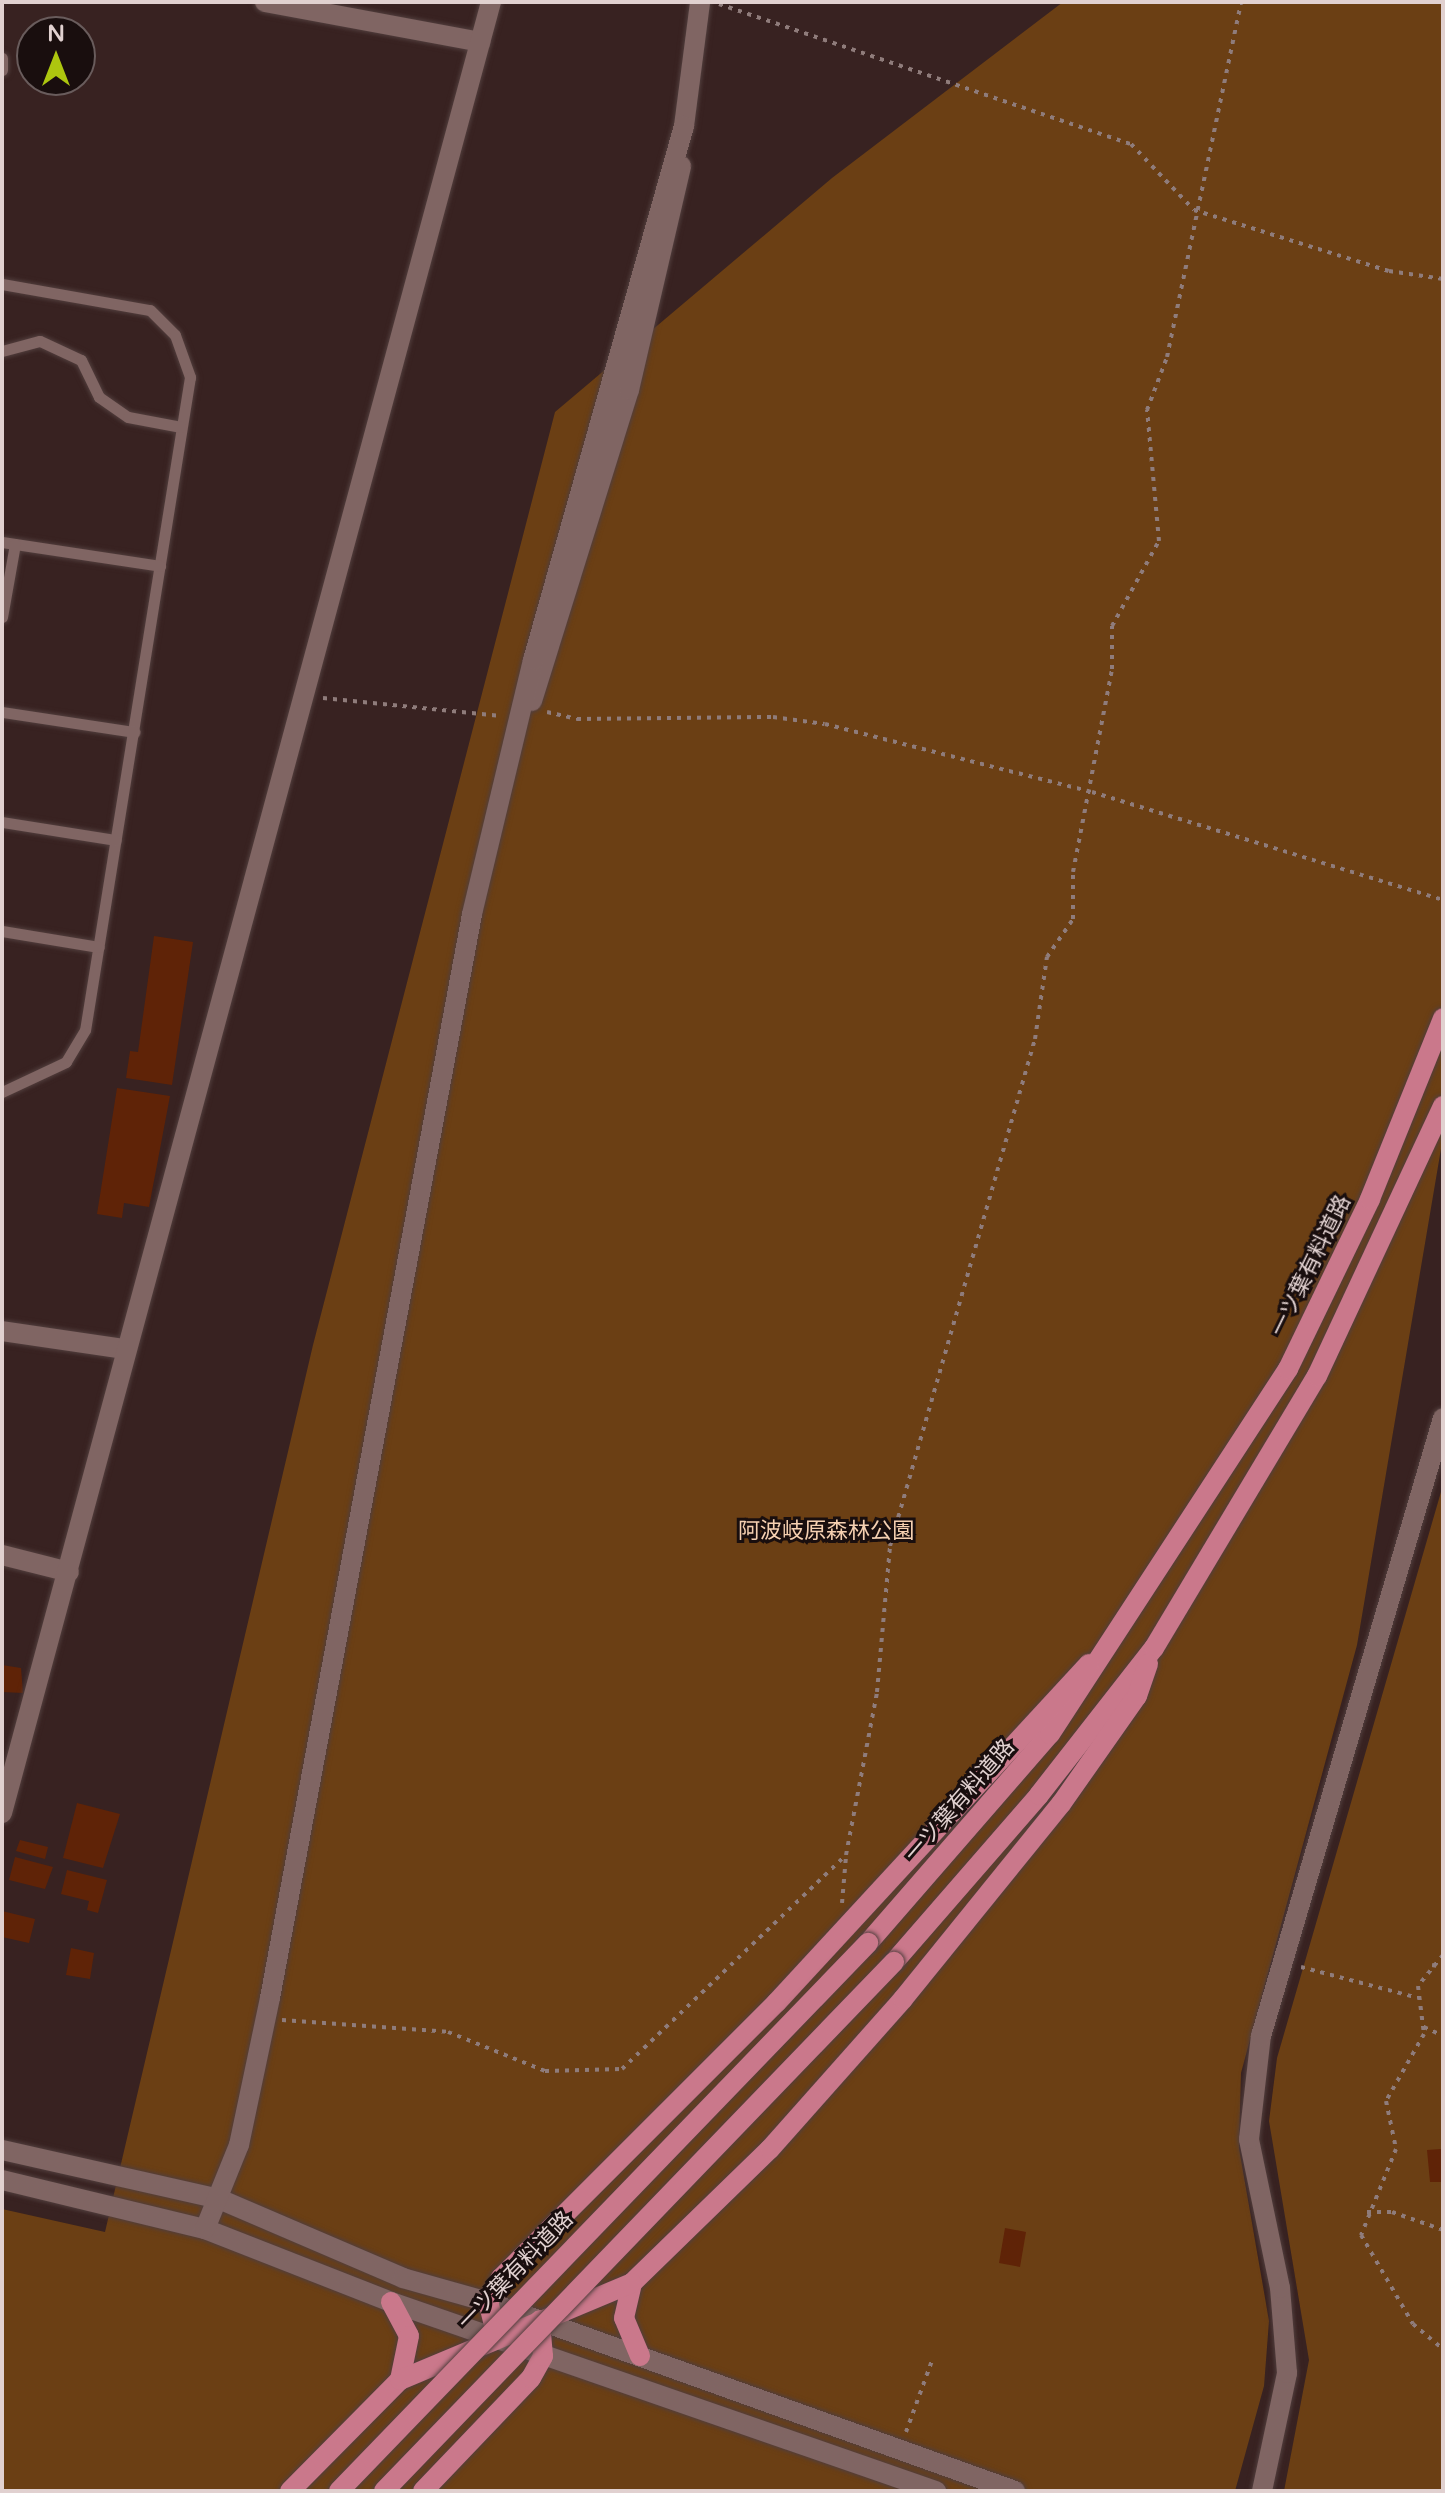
<!DOCTYPE html>
<html>
<head>
<meta charset="utf-8">
<style>
  body { margin:0 }
  #map { position:relative; width:1445px; height:2493px; overflow:hidden; background:#382221; font-family:"Varela Round","Noto Sans JP",sans-serif }
  div>[style] { position:absolute }
  .green>* { inset:0; background:#6b3f14 }
  .building>* { inset:0; background:#5f2307 }
  .path>* { height:4px; margin-top:-2px; transform-origin:0; background:repeating-linear-gradient(90deg,#8f7c7b 0 4px,transparent 0 10px) }
  .roads { filter:drop-shadow(0 0 2px #513e3d) drop-shadow(0 0 2px #513e3d) }
  .lane>* { height:11px; margin:-5.5px; padding:0 5.5px; transform-origin:5.5px; border-radius:5.5px; background:#806563 }
  .street>* { height:20px; margin:-10px; padding:0 10px; transform-origin:10px; border-radius:10px; background:#806563 }
  .secondary>* { height:20px; margin:-10px; padding:0 10px; transform-origin:10px; border-radius:10px; background:#806563 }
  .primary>* { height:20px; margin:-10px; padding:0 10px; transform-origin:10px; border-radius:10px; background:#ca788b }
  .bridges { filter:drop-shadow(0 0 2px #513e3d) drop-shadow(0 0 2px #513e3d) }
  .primary-bridge>* { height:20px; margin:-10px; padding:0 10px; transform-origin:10px; border-radius:10px; background:#ca788b }
  span { translate:-50% -50%; white-space:nowrap; text-align:center; line-height:1.15; -webkit-text-stroke:6px #190e0e; paint-order:stroke }
  .street-label { font-size:22px; color:#e1d1d0 }
  .park-label { font-size:22px; color:#f6d0b1 }
  .frame { position:absolute; inset:0; border:4px solid #e1d1d0; pointer-events:none }
  .north { position:absolute; left:16px; top:16px; width:80px; height:80px; box-sizing:border-box; background:#190e0e; border:2px solid #695c5c; border-radius:50%; rotate:0deg; font-size:22px; font-weight:700; line-height:32px; text-align:center; color:#e1d1d0 }
  .north::after { content:''; display:block; margin:auto; width:28px; height:36px; background:#adc60f; clip-path:polygon(50% 0,100% 100%,50% 72%,0 100%) }
</style>
</head>
<body>
<div id="map">
  <div class="green">
    <i style="clip-path:polygon(1063px 2px,1443px 2px,1443px 1137px,1357px 1645px,1241px 2073px,1239px 2148px,1269px 2321px,1264px 2386px,1235px 2491px,2px 2491px,2px 2209px,105px 2232px,313px 1345px,555px 412px,832px 178px)"></i>
    <i style="clip-path:polygon(1443px 1485px,1443px 2491px,1284px 2491px,1309px 2360px,1269px 2121px,1277px 2058px)"></i>
  </div>
  <div class="building">
    <i style="clip-path:polygon(154px 936px,193px 942px,172px 1085px,126px 1078px,130px 1051px,138px 1052px)"></i>
    <i style="clip-path:polygon(117px 1088px,170px 1096px,149px 1207px,124px 1203px,122px 1218px,97px 1214px)"></i>
    <i style="clip-path:polygon(2px 1665px,21px 1668px,23px 1693px,2px 1692px)"></i>
    <i style="clip-path:polygon(77px 1803px,120px 1814px,103px 1868px,63px 1858px)"></i>
    <i style="clip-path:polygon(20px 1840px,48px 1847px,45px 1859px,16px 1851px)"></i>
    <i style="clip-path:polygon(15px 1857px,53px 1867px,45px 1889px,9px 1880px)"></i>
    <i style="clip-path:polygon(67px 1870px,107px 1880px,98px 1913px,87px 1910px,89px 1901px,61px 1894px)"></i>
    <i style="clip-path:polygon(2px 1911px,35px 1919px,29px 1943px,2px 1937px)"></i>
    <i style="clip-path:polygon(71px 1948px,94px 1953px,90px 1979px,66px 1975px)"></i>
    <i style="clip-path:polygon(1441px 2149px,1443px 2182px,1430px 2182px,1427px 2150px)"></i>
    <i style="clip-path:polygon(1005px 2228px,1026px 2232px,1020px 2267px,999px 2263px)"></i>
  </div>
  <div class="path">
    <i style="left:719px;top:4px;width:435px;rotate:18.8deg"></i>
    <i style="left:1131px;top:144px;width:91px;rotate:46.3deg"></i>
    <i style="left:1194px;top:210px;width:204px;rotate:17.4deg"></i>
    <i style="left:1389px;top:271px;width:55px;rotate:8.4deg"></i>
    <i style="left:323px;top:698px;width:179px;rotate:5.8deg"></i>
    <i style="left:547px;top:712px;width:31px;rotate:13deg"></i>
    <i style="left:577px;top:719px;width:196px;rotate:-0.6deg"></i>
    <i style="left:773px;top:717px;width:52px;rotate:7.7deg"></i>
    <i style="left:825px;top:724px;width:276px;rotate:14.3deg"></i>
    <i style="left:1092px;top:792px;width:367px;rotate:17.1deg"></i>
    <i style="left:842px;top:1903px;width:47px;rotate:-85.1deg"></i>
    <i style="left:1443px;top:1955px;width:40px;rotate:129deg"></i>
    <i style="left:1418px;top:1986px;width:48px;rotate:82.9deg"></i>
    <i style="left:1424px;top:2034px;width:77px;rotate:119.6deg"></i>
    <i style="left:1386px;top:2101px;width:49px;rotate:78.2deg"></i>
    <i style="left:1396px;top:2149px;width:93px;rotate:112.1deg"></i>
    <i style="left:1361px;top:2235px;width:103px;rotate:59.7deg"></i>
    <i style="left:1413px;top:2324px;width:39px;rotate:40deg"></i>
    <i style="left:1432px;top:1965px;width:11px;rotate:10deg"></i>
    <i style="left:1301px;top:1967px;width:121px;rotate:14.8deg"></i>
    <i style="left:282px;top:2020px;width:166px;rotate:4.1deg"></i>
    <i style="left:448px;top:2032px;width:105px;rotate:21.9deg"></i>
    <i style="left:545px;top:2071px;width:77px;rotate:-1.5deg"></i>
    <i style="left:622px;top:2069px;width:310px;rotate:-43.7deg"></i>
    <i style="left:846px;top:1855px;width:166px;rotate:-79.2deg"></i>
    <i style="left:877px;top:1692px;width:147px;rotate:-84.9deg"></i>
    <i style="left:890px;top:1546px;width:527px;rotate:-74.04deg"></i>
    <i style="left:1035px;top:1039px;width:83px;rotate:-81.7deg"></i>
    <i style="left:1047px;top:957px;width:46px;rotate:-55.6deg"></i>
    <i style="left:1073px;top:919px;width:47px;rotate:-90deg"></i>
    <i style="left:1073px;top:872px;width:207px;rotate:-79.1deg"></i>
    <i style="left:1112px;top:669px;width:43px;rotate:-90deg"></i>
    <i style="left:1112px;top:626px;width:97px;rotate:-61.1deg"></i>
    <i style="left:1159px;top:541px;width:132px;rotate:-95.2deg"></i>
    <i style="left:1147px;top:410px;width:57px;rotate:-69.3deg"></i>
    <i style="left:1167px;top:357px;width:363px;rotate:-78.2deg"></i>
    <i style="left:1424px;top:2027px;width:21px;rotate:25deg"></i>
    <i style="left:1367px;top:2212px;width:25px"></i>
    <i style="left:1392px;top:2212px;width:54px;rotate:19.4deg"></i>
    <i style="left:906px;top:2432px;width:79px;rotate:-70deg"></i>
  </div>
  <div class="roads">
    <div class="lane">
      <i style="left:2px;top:58px;width:12px;rotate:90deg"></i>
      <i style="left:2px;top:284px;width:150px;rotate:10deg"></i>
      <i style="left:150px;top:310px;width:35px;rotate:45deg"></i>
      <i style="left:175px;top:335px;width:45px;rotate:70.3deg"></i>
      <i style="left:190px;top:377px;width:661px;rotate:99.13deg"></i>
      <i style="left:85px;top:1030px;width:37px;rotate:121deg"></i>
      <i style="left:66px;top:1062px;width:71px;rotate:154.9deg"></i>
      <i style="left:2px;top:351px;width:39px;rotate:-15deg"></i>
      <i style="left:40px;top:341px;width:45px;rotate:24.9deg"></i>
      <i style="left:81px;top:360px;width:41px;rotate:64.1deg"></i>
      <i style="left:99px;top:397px;width:35px;rotate:35deg"></i>
      <i style="left:128px;top:417px;width:54px;rotate:10.7deg"></i>
      <i style="left:2px;top:542px;width:160px;rotate:8.6deg"></i>
      <i style="left:2px;top:617px;width:74px;rotate:-79.9deg"></i>
      <i style="left:2px;top:712px;width:134px;rotate:8.6deg"></i>
      <i style="left:2px;top:822px;width:115px;rotate:9deg"></i>
      <i style="left:2px;top:931px;width:98px;rotate:9.4deg"></i>
    </div>
    <div class="street">
      <i style="left:265px;top:2px;width:219px;rotate:10.5deg"></i>
      <i style="left:684px;top:126px;width:125px;rotate:-82.6deg"></i>
      <i style="left:2px;top:1331px;width:123px;rotate:8.4deg"></i>
      <i style="left:2px;top:1555px;width:69px;rotate:14.2deg"></i>
      <i style="left:2px;top:1813px;width:1876px;rotate:-74.89deg"></i>
    </div>
    <div class="secondary">
      <i style="left:532px;top:701px;width:326px;rotate:-72.7deg"></i>
      <i style="left:629px;top:390px;width:230px;rotate:-76.9deg"></i>
      <i style="left:2px;top:2150px;width:222px;rotate:12.7deg"></i>
      <i style="left:219px;top:2199px;width:200px;rotate:23.2deg"></i>
      <i style="left:403px;top:2278px;width:88px;rotate:15.8deg"></i>
      <i style="left:488px;top:2302px;width:560px;rotate:19.73deg"></i>
      <i style="left:2px;top:2180px;width:209px;rotate:13.6deg"></i>
      <i style="left:205px;top:2229px;width:200px;rotate:21.4deg"></i>
      <i style="left:391px;top:2302px;width:577px;rotate:19.13deg"></i>
      <i style="left:205px;top:2229px;width:91px;rotate:-68deg"></i>
      <i style="left:239px;top:2145px;width:150px;rotate:-78.1deg"></i>
      <i style="left:270px;top:1998px;width:1103px;rotate:-79.44deg"></i>
      <i style="left:472px;top:914px;width:261px;rotate:-76.5deg"></i>
      <i style="left:533px;top:660px;width:555px;rotate:-74.21deg"></i>
      <i style="left:1262px;top:2491px;width:121px;rotate:-78deg"></i>
      <i style="left:1287px;top:2373px;width:85px;rotate:-94.7deg"></i>
      <i style="left:1280px;top:2288px;width:152px;rotate:-101.8deg"></i>
      <i style="left:1249px;top:2139px;width:104px;rotate:-83.4deg"></i>
      <i style="left:1261px;top:2036px;width:644px;rotate:-73.59deg"></i>
    </div>
    <div class="primary">
      <i style="left:868px;top:1943px;width:277px;rotate:-49deg"></i>
      <i style="left:1050px;top:1734px;width:436px;rotate:-56.9deg"></i>
      <i style="left:1288px;top:1369px;width:189px;rotate:-64.2deg"></i>
      <i style="left:1370px;top:1199px;width:195px;rotate:-68deg"></i>
      <i style="left:894px;top:1962px;width:221px;rotate:-49deg"></i>
      <i style="left:1039px;top:1795px;width:187px;rotate:-52deg"></i>
      <i style="left:1154px;top:1648px;width:317px;rotate:-59.1deg"></i>
      <i style="left:1317px;top:1376px;width:298px;rotate:-65deg"></i>
      <i style="left:391px;top:2302px;width:38px;rotate:62deg"></i>
      <i style="left:409px;top:2336px;width:45px;rotate:101.6deg"></i>
      <i style="left:497px;top:2337px;width:36px;rotate:-104deg"></i>
      <i style="left:488px;top:2302px;width:27px;rotate:-62deg"></i>
      <i style="left:501px;top:2278px;width:390px;rotate:-45deg"></i>
      <i style="left:777px;top:2002px;width:460px;rotate:-47.3deg"></i>
      <i style="left:640px;top:2356px;width:41px;rotate:-112.8deg"></i>
      <i style="left:624px;top:2318px;width:36px;rotate:-77deg"></i>
      <i style="left:632px;top:2283px;width:192px;rotate:-44.2deg"></i>
      <i style="left:770px;top:2149px;width:200px;rotate:-48.4deg"></i>
      <i style="left:903px;top:1999px;width:251px;rotate:-51deg"></i>
      <i style="left:1061px;top:1804px;width:132px;rotate:-54.9deg"></i>
      <i style="left:1137px;top:1696px;width:34px;rotate:-71deg"></i>
      <i style="left:290px;top:2491px;width:156px;rotate:-45.3deg"></i>
      <i style="left:400px;top:2380px;width:251px;rotate:-22.7deg"></i>
      <i style="left:423px;top:2491px;width:156px;rotate:-46.3deg"></i>
      <i style="left:531px;top:2378px;width:25px;rotate:-61deg"></i>
      <i style="left:543px;top:2356px;width:36px;rotate:-95deg"></i>
    </div>
  </div>
  <div class="bridges">
    <div class="primary-bridge">
      <i style="left:339px;top:2491px;width:762px;rotate:-46.01deg"></i>
      <i style="left:384px;top:2491px;width:735px;rotate:-46.05deg"></i>
    </div>
  </div>
  <div class="street-label">
    <span style="left:1311px;top:1266px;rotate:-64deg">一ツ葉有料道路</span>
    <span style="left:960px;top:1801px;rotate:-49deg">一ツ葉有料道路</span>
    <span style="left:516px;top:2271px;rotate:-46deg">一ツ葉有料道路</span>
  </div>
  <div class="park-label">
    <span style="left:826px;top:1532px">阿波岐原森林公園</span>
  </div>
  <div class="frame"></div>
  <div class="north">N</div>
</div>
</body>
</html>
